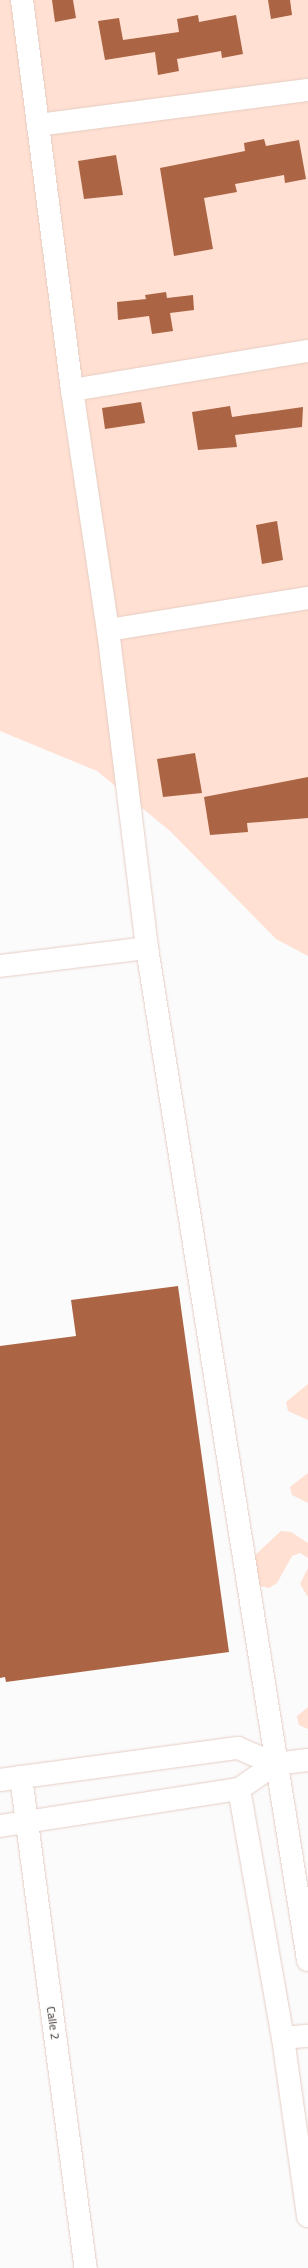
<!DOCTYPE html>
<html>
<head>
<meta charset="utf-8">
<style>
  body { margin:0 }
  #map { position:relative; width:308px; height:2268px; overflow:hidden; background:#fbfbfb; font-family:"Titillium Web",sans-serif }
  div>[style] { position:absolute }
  .green>* { inset:0; background:#ffe0d2 }
  .building>* { inset:0; background:#ab6544 }
  .roads { filter:drop-shadow(0 0 1px #e5cdc3) drop-shadow(0 0 1px #e5cdc3) }
  .minor>* { height:22px; margin:-11px; padding:0 11px; transform-origin:11px; border-radius:11px; background:#fff }
  span { translate:-50% -50%; white-space:nowrap; text-align:center; line-height:1.15; -webkit-text-stroke:3px #fff; paint-order:stroke }
  .street-label { font-size:12px; color:#332a26 }
</style>
</head>
<body>
<div id="map">
  <div class="green">
    <i style="clip-path:polygon(0 0,308px 0,308px 956px,276px 939px,170px 831px,97px 771px,0 731px)"></i>
    <i style="clip-path:polygon(308px 1384px,308px 1420px,288px 1411px,286px 1402px)"></i>
    <i style="clip-path:polygon(308px 1473px,308px 1503px,292px 1495px,290px 1487px)"></i>
    <i style="clip-path:polygon(281px 1531px,291px 1532px,308px 1543px,308px 1558px,300px 1553px,292px 1556px,277px 1583px,269px 1588px,259px 1586px,240px 1569px)"></i>
    <i style="clip-path:polygon(308px 1568px,308px 1597px,300px 1584px)"></i>
    <i style="clip-path:polygon(308px 1707px,308px 1729px,299px 1725px,297px 1716px)"></i>
  </div>
  <div class="building">
    <i style="clip-path:polygon(52px 0,73px 0,76px 18px,55px 22px)"></i>
    <i style="clip-path:polygon(268px 0,290px 0,292px 15px,271px 19px)"></i>
    <i style="clip-path:polygon(198px 15px,199px 22px,236px 15px,243px 54px,222px 58px,221px 51px,177px 59px,179px 71px,158px 75px,155px 52px,105px 60px,98px 21px,119px 18px,123px 40px,179px 32px,177px 19px)"></i>
    <i style="clip-path:polygon(264px 139px,266px 146px,299px 140px,306px 179px,285px 183px,284px 175px,235px 184px,237px 192px,204px 198px,213px 249px,174px 256px,160px 168px,245px 151px,244px 143px)"></i>
    <i style="clip-path:polygon(116px 155px,123px 195px,84px 199px,78px 161px)"></i>
    <i style="clip-path:polygon(166px 292px,167px 298px,193px 295px,194px 310px,170px 313px,173px 331px,152px 334px,149px 316px,118px 320px,117px 302px,146px 299px,145px 295px)"></i>
    <i style="clip-path:polygon(141px 402px,145px 423px,105px 429px,102px 408px)"></i>
    <i style="clip-path:polygon(230px 406px,232px 417px,303px 407px,302px 427px,235px 435px,237px 447px,198px 450px,192px 412px)"></i>
    <i style="clip-path:polygon(277px 521px,283px 560px,262px 564px,256px 525px)"></i>
    <i style="clip-path:polygon(195px 753px,202px 793px,163px 797px,157px 759px)"></i>
    <i style="clip-path:polygon(308px 777px,308px 818px,247px 823px,248px 832px,210px 835px,204px 797px)"></i>
    <i style="clip-path:polygon(178px 1286px,229px 1652px,6px 1682px,5px 1677px,0 1678px,0 1346px,76px 1336px,71px 1300px)"></i>
  </div>
  <div class="roads">
    <div class="minor">
      <i style="left:22px;top:0;width:393px;rotate:82.7deg"></i>
      <i style="left:72px;top:390px;width:243px;rotate:81.5deg"></i>
      <i style="left:108px;top:630px;width:320px;rotate:83deg"></i>
      <i style="left:147px;top:948px;width:1025px;rotate:80.96deg"></i>
      <i style="left:38px;top:125px;width:272px;rotate:-7.4deg"></i>
      <i style="left:72px;top:390px;width:239px;rotate:-9.4deg"></i>
      <i style="left:108px;top:630px;width:203px;rotate:-9.1deg"></i>
      <i style="left:0;top:966px;width:148px;rotate:-7deg"></i>
      <i style="left:21px;top:1777px;width:495px;rotate:82.5deg"></i>
      <i style="left:0;top:1780px;width:240px;rotate:-7.7deg"></i>
      <i style="left:238px;top:1748px;width:40px;rotate:23.4deg"></i>
      <i style="left:239px;top:1789px;width:253px;rotate:80deg"></i>
      <i style="left:283px;top:2038px;width:180px;rotate:82deg"></i>
      <i style="left:0;top:1826px;width:242px;rotate:-8.8deg"></i>
      <i style="left:239px;top:1789px;width:44px;rotate:-34.8deg"></i>
      <i style="left:275px;top:1764px;width:33px;rotate:-7deg"></i>
      <i style="left:283px;top:2038px;width:25px;rotate:-5deg"></i>
    </div>
  </div>
  <div class="street-label">
    <span style="left:53px;top:2023px;rotate:82deg">Calle 2</span>
  </div>
</div>
</body>
</html>
